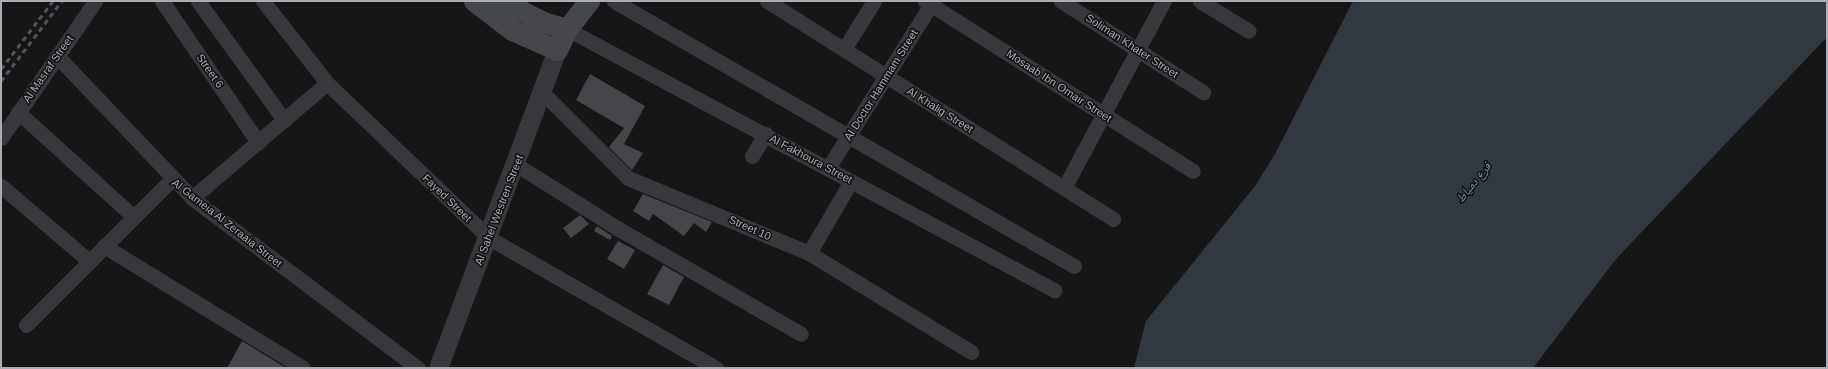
<!DOCTYPE html>
<html>
<head>
<meta charset="utf-8">
<style>
  body { margin:0 }
  #map { position:relative; width:1828px; height:369px; overflow:hidden; background:#161617; font-family:Arial,"Noto Naskh Arabic",sans-serif }
  div>[style] { position:absolute }
  .water>* { inset:0; background:#31383f }
  .building>* { inset:0; background:#45464a }
  .minor>* { height:15px; margin:-7.5px; padding:0 7.5px; transform-origin:7.5px; border-radius:7.5px; background:#37383c }
  .tertiary>* { height:19px; margin:-9.5px; padding:0 9.5px; transform-origin:9.5px; border-radius:9.5px; background:#37383c }
  .secondary>* { height:21px; margin:-10.5px; padding:0 10.5px; transform-origin:10.5px; border-radius:10.5px; background:#46474c }
  .rail>* { height:3px; margin-top:-1.5px; transform-origin:0; background:repeating-linear-gradient(90deg,#515257 0 5px,transparent 0 9px) }
  span { translate:-50% -50%; white-space:nowrap; text-align:center; line-height:1.15; -webkit-text-stroke:3px #111112; paint-order:stroke }
  .street-label { font-size:11px; color:#aaadb6 }
  .water-label { font-size:12px; color:#8598ad; font-style:italic }
  .frame { position:absolute; inset:0; border:2px solid #aaadb6; pointer-events:none }
</style>
</head>
<body>
<div id="map">
  <div class="water">
    <i style="clip-path:polygon(1353px 1px,1827px 1px,1827px 37px,1616px 259px,1533px 368px,1134px 368px,1146px 321px,1255px 186px,1275px 154px)"></i>
  </div>
  <div class="building">
    <i style="clip-path:polygon(590px 74px,645px 106px,624px 144px,643px 153px,632px 170px,609px 147px,624px 128px,576px 100px)"></i>
    <i style="clip-path:polygon(643px 194px,712px 222px,706px 232px,694px 223px,684px 236px,653px 214px,649px 221px,633px 211px)"></i>
    <i style="clip-path:polygon(580px 215px,589px 224px,571px 238px,563px 228px)"></i>
    <i style="clip-path:polygon(597px 226px,612px 236px,610px 240px,594px 231px)"></i>
    <i style="clip-path:polygon(618px 241px,635px 250px,624px 269px,607px 259px)"></i>
    <i style="clip-path:polygon(663px 265px,684px 277px,669px 305px,647px 294px)"></i>
    <i style="clip-path:polygon(242px 341px,286px 368px,227px 368px)"></i>
  </div>
  <div class="minor">
    <i style="left:162px;top:1px;width:171px;rotate:55.8deg"></i>
    <i style="left:198px;top:1px;width:147px;rotate:54.1deg"></i>
    <i style="left:263px;top:1px;width:104px;rotate:52deg"></i>
    <i style="left:327px;top:83px;width:224px;rotate:43.7deg"></i>
    <i style="left:489px;top:238px;width:262px;rotate:29.8deg"></i>
    <i style="left:614px;top:1px;width:531px;rotate:29.95deg"></i>
    <i style="left:767px;top:1px;width:409px;rotate:32.2deg"></i>
    <i style="left:925px;top:1px;width:317px;rotate:32.4deg"></i>
    <i style="left:1061px;top:1px;width:169px;rotate:32.7deg"></i>
    <i style="left:1200px;top:1px;width:57px;rotate:31.5deg"></i>
    <i style="left:567px;top:29px;width:553px;rotate:28.19deg"></i>
    <i style="left:844px;top:49px;width:57px;rotate:-58deg"></i>
    <i style="left:57px;top:56px;width:196px;rotate:46.4deg"></i>
    <i style="left:192px;top:198px;width:283px;rotate:37deg"></i>
    <i style="left:542px;top:92px;width:122px;rotate:45deg"></i>
    <i style="left:628px;top:178px;width:196px;rotate:22.5deg"></i>
    <i style="left:809px;top:253px;width:190px;rotate:31.4deg"></i>
    <i style="left:18px;top:112px;width:156px;rotate:42.2deg"></i>
    <i style="left:1px;top:138px;width:166px;rotate:-55.5deg"></i>
    <i style="left:752px;top:156px;width:26px;rotate:-59deg"></i>
    <i style="left:517px;top:165px;width:118px;rotate:32.2deg"></i>
    <i style="left:617px;top:228px;width:212px;rotate:29.9deg"></i>
    <i style="left:828px;top:168px;width:197px;rotate:-57.8deg"></i>
    <i style="left:1px;top:186px;width:116px;rotate:40.4deg"></i>
    <i style="left:1064px;top:188px;width:212px;rotate:-61.9deg"></i>
    <i style="left:192px;top:198px;width:177px;rotate:-40.4deg"></i>
    <i style="left:104px;top:246px;width:233px;rotate:31.5deg"></i>
    <i style="left:809px;top:253px;width:83px;rotate:-59.7deg"></i>
    <i style="left:26px;top:325px;width:205px;rotate:-45deg"></i>
  </div>
  <div class="tertiary">
    <i style="left:438px;top:368px;width:340px;rotate:-69.5deg"></i>
  </div>
  <div class="secondary">
    <i style="left:474px;top:1px;width:48px;rotate:37.3deg"></i>
    <i style="left:512px;top:30px;width:49px;rotate:24deg"></i>
    <i style="left:557px;top:50px;width:23px;rotate:-65deg"></i>
    <i style="left:567px;top:29px;width:36px;rotate:-52deg"></i>
    <i style="left:502px;top:1px;width:46px;rotate:27.1deg"></i>
    <i style="left:543px;top:22px;width:25px;rotate:16deg"></i>
  </div>
  <div class="rail">
    <i style="left:1px;top:69px;width:86px;rotate:-52.6deg"></i>
    <i style="left:1px;top:81px;width:101px;rotate:-52.7deg"></i>
  </div>
  <div class="street-label">
    <span style="left:1132px;top:46px;rotate:33deg">Soliman Khater Street</span>
    <span style="left:48px;top:69px;rotate:-55deg">Al Masraf Street</span>
    <span style="left:210px;top:71px;rotate:55deg">Street 6</span>
    <span style="left:881px;top:85px;rotate:-58deg">Al Doctor Hammam Street</span>
    <span style="left:1059px;top:86px;rotate:33deg">Mosaab Ibn Omair Street</span>
    <span style="left:940px;top:110px;rotate:32deg">Al Khalig Street</span>
    <span style="left:811px;top:159px;rotate:28deg">Al Fakhoura Street</span>
    <span style="left:447px;top:198px;rotate:44deg">Fayed Street</span>
    <span style="left:499px;top:210px;rotate:-69deg">Al Sahel Westren Street</span>
    <span style="left:227px;top:223px;rotate:38deg">Al Gameia Al Zeraaia Street</span>
    <span style="left:750px;top:228px;rotate:24deg">Street 10</span>
  </div>
  <div class="water-label">
    <span style="left:1474px;top:183px;rotate:-51deg">فرع دمياط</span>
  </div>
  <div class="frame"></div>
</div>
</body>
</html>
